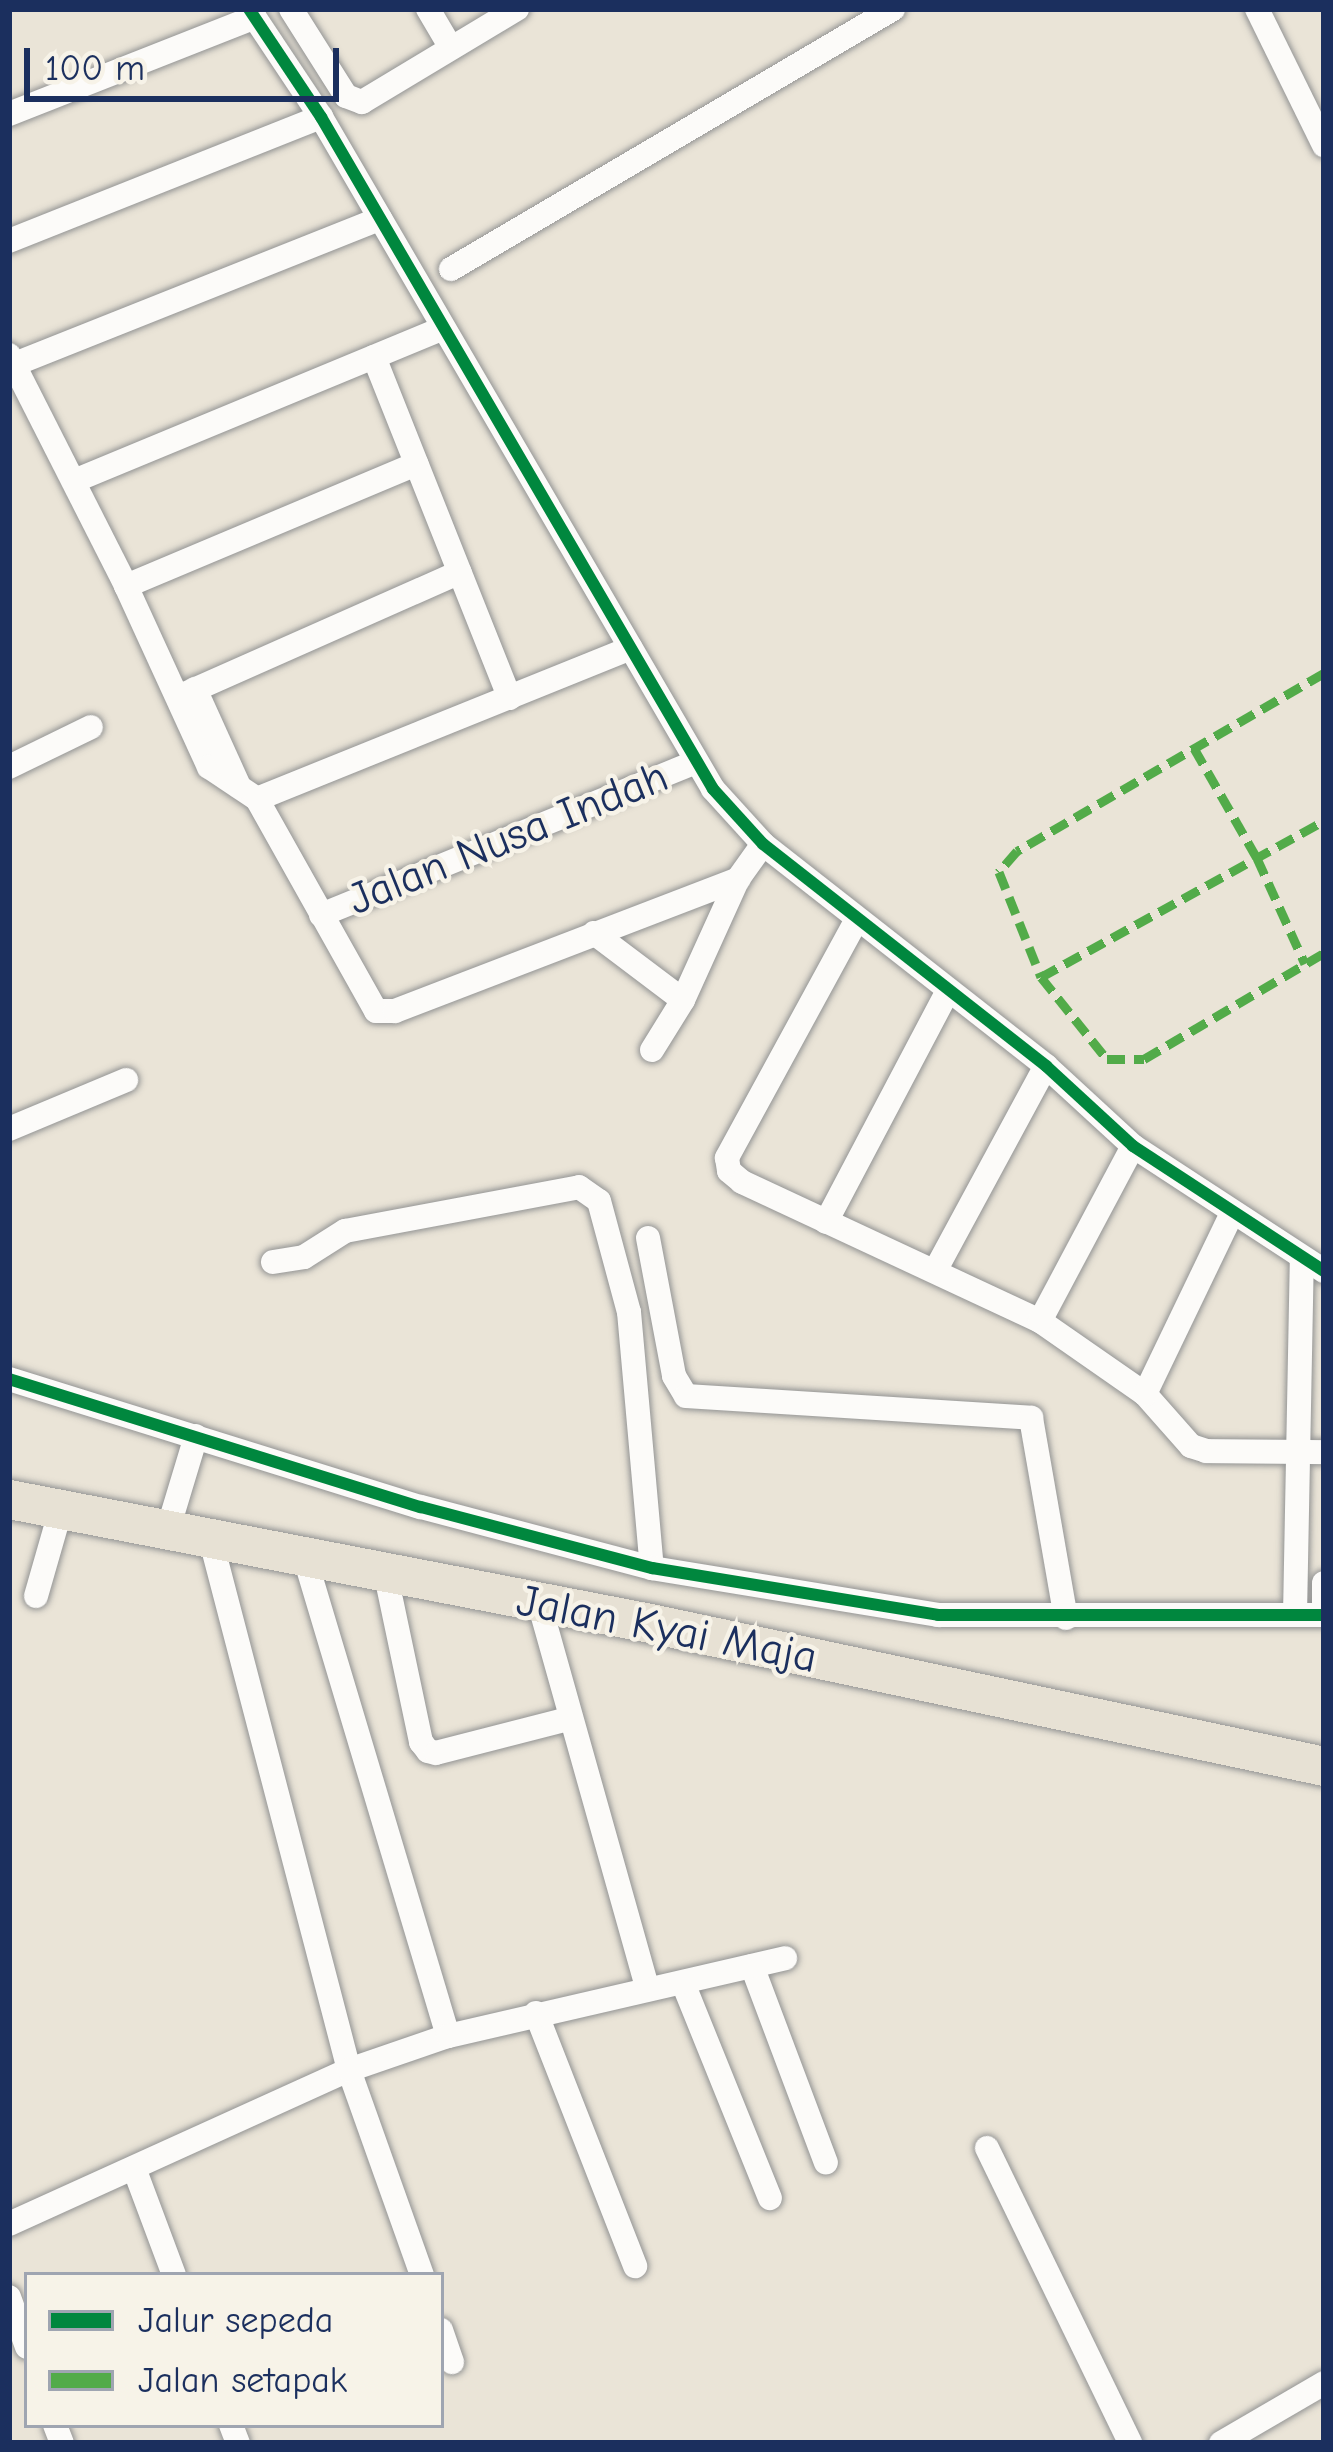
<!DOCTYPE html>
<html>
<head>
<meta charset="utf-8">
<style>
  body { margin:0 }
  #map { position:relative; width:1333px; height:2452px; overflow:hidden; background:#eae4d7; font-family:"Comic Neue",sans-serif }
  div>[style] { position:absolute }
  .roads { filter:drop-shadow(0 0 3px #939494) drop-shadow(0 0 3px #939494) }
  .street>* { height:24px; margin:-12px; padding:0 12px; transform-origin:12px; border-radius:12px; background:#fcfbf9 }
  .primary>* { height:39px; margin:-19.5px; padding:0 19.5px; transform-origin:19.5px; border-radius:19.5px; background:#e7e1d4 }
  .quiet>* { height:9px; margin-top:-4.5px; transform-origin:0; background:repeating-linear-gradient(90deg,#52ab49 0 18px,transparent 0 27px) }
  .cycleway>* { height:12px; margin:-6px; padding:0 6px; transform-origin:6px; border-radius:6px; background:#00873e }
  span { translate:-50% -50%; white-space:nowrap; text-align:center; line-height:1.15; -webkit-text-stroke:9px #f7f3e8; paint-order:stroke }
  .street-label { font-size:45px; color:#1b2f5e }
  .frame { position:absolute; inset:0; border:12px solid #1b2f5e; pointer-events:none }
  .legend { position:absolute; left:24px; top:2272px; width:420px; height:156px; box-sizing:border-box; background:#f7f3e8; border:3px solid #9fa5b1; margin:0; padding:15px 21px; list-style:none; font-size:36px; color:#1b2f5e }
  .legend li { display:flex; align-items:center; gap:24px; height:60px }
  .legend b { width:60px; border:3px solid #9fa5b1 }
  .scale { position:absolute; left:24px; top:48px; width:315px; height:54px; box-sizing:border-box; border:6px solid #1b2f5e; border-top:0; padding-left:15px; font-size:36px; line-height:42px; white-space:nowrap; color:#1b2f5e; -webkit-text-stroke:9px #f7f3e8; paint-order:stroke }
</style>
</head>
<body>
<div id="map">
  <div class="roads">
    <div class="street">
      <i style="left:249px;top:9px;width:130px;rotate:56.3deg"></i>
      <i style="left:321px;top:117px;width:778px;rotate:59.74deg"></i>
      <i style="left:713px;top:789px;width:74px;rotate:47.7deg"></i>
      <i style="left:763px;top:844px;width:360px;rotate:38.1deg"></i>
      <i style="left:1046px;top:1066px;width:118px;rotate:42.6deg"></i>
      <i style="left:1133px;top:1146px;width:228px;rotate:33.2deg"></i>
      <i style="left:291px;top:9px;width:103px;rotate:57.7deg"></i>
      <i style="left:346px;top:96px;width:17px;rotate:21deg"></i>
      <i style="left:362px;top:102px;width:181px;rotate:-31deg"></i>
      <i style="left:428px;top:9px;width:45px;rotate:59.5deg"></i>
      <i style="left:1257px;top:9px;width:152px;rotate:63.8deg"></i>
      <i style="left:9px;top:114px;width:264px;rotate:-21.5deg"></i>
      <i style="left:9px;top:241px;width:336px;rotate:-21.7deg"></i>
      <i style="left:451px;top:269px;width:513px;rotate:-30.47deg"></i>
      <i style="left:9px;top:355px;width:259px;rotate:63.1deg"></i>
      <i style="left:126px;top:586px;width:199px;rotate:65.4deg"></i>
      <i style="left:209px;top:767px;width:58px;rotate:33.7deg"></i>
      <i style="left:257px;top:799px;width:243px;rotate:60.7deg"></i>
      <i style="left:376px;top:1011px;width:19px"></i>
      <i style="left:395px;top:1011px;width:368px;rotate:-21deg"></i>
      <i style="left:374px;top:357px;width:367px;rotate:68.3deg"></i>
      <i style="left:15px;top:364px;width:393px;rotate:-21.7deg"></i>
      <i style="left:74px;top:481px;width:399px;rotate:-22.5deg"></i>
      <i style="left:126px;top:586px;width:315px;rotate:-22.8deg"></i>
      <i style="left:195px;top:689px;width:107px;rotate:65.6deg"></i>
      <i style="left:178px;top:697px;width:308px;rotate:-23.9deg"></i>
      <i style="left:9px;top:767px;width:91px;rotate:-26deg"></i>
      <i style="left:257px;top:799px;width:403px;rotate:-22deg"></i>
      <i style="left:321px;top:915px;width:404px;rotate:-22.2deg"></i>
      <i style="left:856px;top:921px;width:270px;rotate:118.6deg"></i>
      <i style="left:727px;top:1158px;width:13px;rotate:81deg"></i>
      <i style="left:729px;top:1171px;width:17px;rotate:40deg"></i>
      <i style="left:742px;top:1182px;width:329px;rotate:25deg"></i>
      <i style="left:1040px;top:1321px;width:128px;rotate:34.8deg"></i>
      <i style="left:1145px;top:1394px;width:69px;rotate:48.5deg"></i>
      <i style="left:1191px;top:1446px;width:16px;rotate:18deg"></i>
      <i style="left:1206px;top:1451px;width:118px;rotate:0.5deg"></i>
      <i style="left:594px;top:933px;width:111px;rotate:37deg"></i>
      <i style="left:652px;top:1050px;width:59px;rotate:-58.2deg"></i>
      <i style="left:683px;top:1000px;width:133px;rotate:-65.6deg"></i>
      <i style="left:738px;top:879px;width:43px;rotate:-54.5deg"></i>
      <i style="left:9px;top:1129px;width:127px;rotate:-22.7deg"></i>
      <i style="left:826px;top:1222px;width:261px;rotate:-62.2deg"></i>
      <i style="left:648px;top:1238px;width:140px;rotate:79.3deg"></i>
      <i style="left:674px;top:1376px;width:23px;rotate:59deg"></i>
      <i style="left:686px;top:1396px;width:346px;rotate:3.6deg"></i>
      <i style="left:1031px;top:1418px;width:203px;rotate:80.1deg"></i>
      <i style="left:273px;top:1262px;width:31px;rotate:-9deg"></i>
      <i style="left:304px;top:1257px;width:49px;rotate:-32.4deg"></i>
      <i style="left:345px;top:1231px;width:238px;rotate:-10.6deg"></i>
      <i style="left:579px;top:1187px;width:24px;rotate:35deg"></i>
      <i style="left:599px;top:1201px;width:115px;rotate:74.9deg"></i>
      <i style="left:629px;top:1312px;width:257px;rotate:84.9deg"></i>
      <i style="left:935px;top:1271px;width:233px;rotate:-61.6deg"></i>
      <i style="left:1040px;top:1321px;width:198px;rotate:-62deg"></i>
      <i style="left:9px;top:1379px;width:431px;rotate:17.3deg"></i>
      <i style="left:421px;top:1507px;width:239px;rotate:14.8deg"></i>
      <i style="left:652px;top:1568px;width:290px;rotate:9.3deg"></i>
      <i style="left:938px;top:1615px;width:386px"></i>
      <i style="left:1145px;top:1394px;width:201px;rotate:-64.3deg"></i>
      <i style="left:168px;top:1529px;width:97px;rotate:-73.2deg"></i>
      <i style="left:210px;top:1537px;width:551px;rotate:75.38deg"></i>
      <i style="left:349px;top:2070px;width:218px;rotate:70.4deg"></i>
      <i style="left:304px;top:1555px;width:502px;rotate:73.33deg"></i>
      <i style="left:385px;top:1571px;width:175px;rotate:78.1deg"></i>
      <i style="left:421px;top:1742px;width:11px;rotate:52deg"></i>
      <i style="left:428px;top:1751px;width:8px;rotate:14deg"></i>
      <i style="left:436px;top:1753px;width:136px;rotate:-14.4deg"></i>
      <i style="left:36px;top:1596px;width:91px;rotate:-74deg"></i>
      <i style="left:540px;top:1606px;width:398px;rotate:74.3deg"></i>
      <i style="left:1295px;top:1615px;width:357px;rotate:-88.9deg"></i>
      <i style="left:1324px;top:1615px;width:32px;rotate:-90deg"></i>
      <i style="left:752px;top:1966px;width:210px;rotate:69.4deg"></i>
      <i style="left:683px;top:1983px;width:232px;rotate:68deg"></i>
      <i style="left:536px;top:2013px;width:272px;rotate:68.6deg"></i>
      <i style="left:987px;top:2148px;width:328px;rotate:64.1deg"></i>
      <i style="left:134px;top:2168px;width:114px;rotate:69.5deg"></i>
      <i style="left:9px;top:2224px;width:373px;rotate:-24.4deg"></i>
      <i style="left:349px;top:2070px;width:105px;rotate:-19deg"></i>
      <i style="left:448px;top:2036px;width:346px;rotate:-13deg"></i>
      <i style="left:9px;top:2297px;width:53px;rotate:70.2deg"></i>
      <i style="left:441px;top:2330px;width:34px;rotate:71deg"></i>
      <i style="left:55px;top:2425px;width:19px;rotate:69deg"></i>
      <i style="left:231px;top:2425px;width:19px;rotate:69deg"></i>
      <i style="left:1221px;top:2443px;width:119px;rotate:-30.2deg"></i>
    </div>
    <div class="primary">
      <i style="left:9px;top:1499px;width:653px;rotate:10.95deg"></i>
      <i style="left:650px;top:1623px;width:689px;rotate:11.98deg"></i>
    </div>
  </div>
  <div class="quiet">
    <i style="left:1324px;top:673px;width:355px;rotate:149.9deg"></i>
    <i style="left:1017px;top:851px;width:28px;rotate:131deg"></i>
    <i style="left:999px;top:872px;width:113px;rotate:68.2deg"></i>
    <i style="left:1041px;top:977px;width:105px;rotate:51.2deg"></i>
    <i style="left:1107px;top:1059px;width:37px"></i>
    <i style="left:1144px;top:1059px;width:209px;rotate:-30.5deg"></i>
    <i style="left:1194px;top:748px;width:127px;rotate:60.2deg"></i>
    <i style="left:1257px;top:858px;width:116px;rotate:65.6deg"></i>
    <i style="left:1041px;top:977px;width:323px;rotate:-28.9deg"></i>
  </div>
  <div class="cycleway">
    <i style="left:249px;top:9px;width:130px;rotate:56.3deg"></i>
    <i style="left:321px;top:117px;width:778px;rotate:59.74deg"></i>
    <i style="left:713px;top:789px;width:74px;rotate:47.7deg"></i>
    <i style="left:763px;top:844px;width:360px;rotate:38.1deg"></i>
    <i style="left:1046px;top:1066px;width:118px;rotate:42.6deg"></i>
    <i style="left:1133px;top:1146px;width:228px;rotate:33.2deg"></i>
    <i style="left:9px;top:1379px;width:431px;rotate:17.3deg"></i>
    <i style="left:421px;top:1507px;width:239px;rotate:14.8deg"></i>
    <i style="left:652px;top:1568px;width:290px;rotate:9.3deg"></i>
    <i style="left:938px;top:1615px;width:386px"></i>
  </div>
  <div class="street-label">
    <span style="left:508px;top:838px;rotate:-22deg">Jalan Nusa Indah</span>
    <span style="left:667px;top:1629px;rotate:11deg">Jalan Kyai Maja</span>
  </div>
  <div class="frame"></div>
  <ul class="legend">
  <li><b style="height:15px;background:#00873e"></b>Jalur sepeda</li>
  <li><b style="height:15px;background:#52ab49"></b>Jalan setapak</li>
  </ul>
  <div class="scale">100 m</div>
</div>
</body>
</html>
